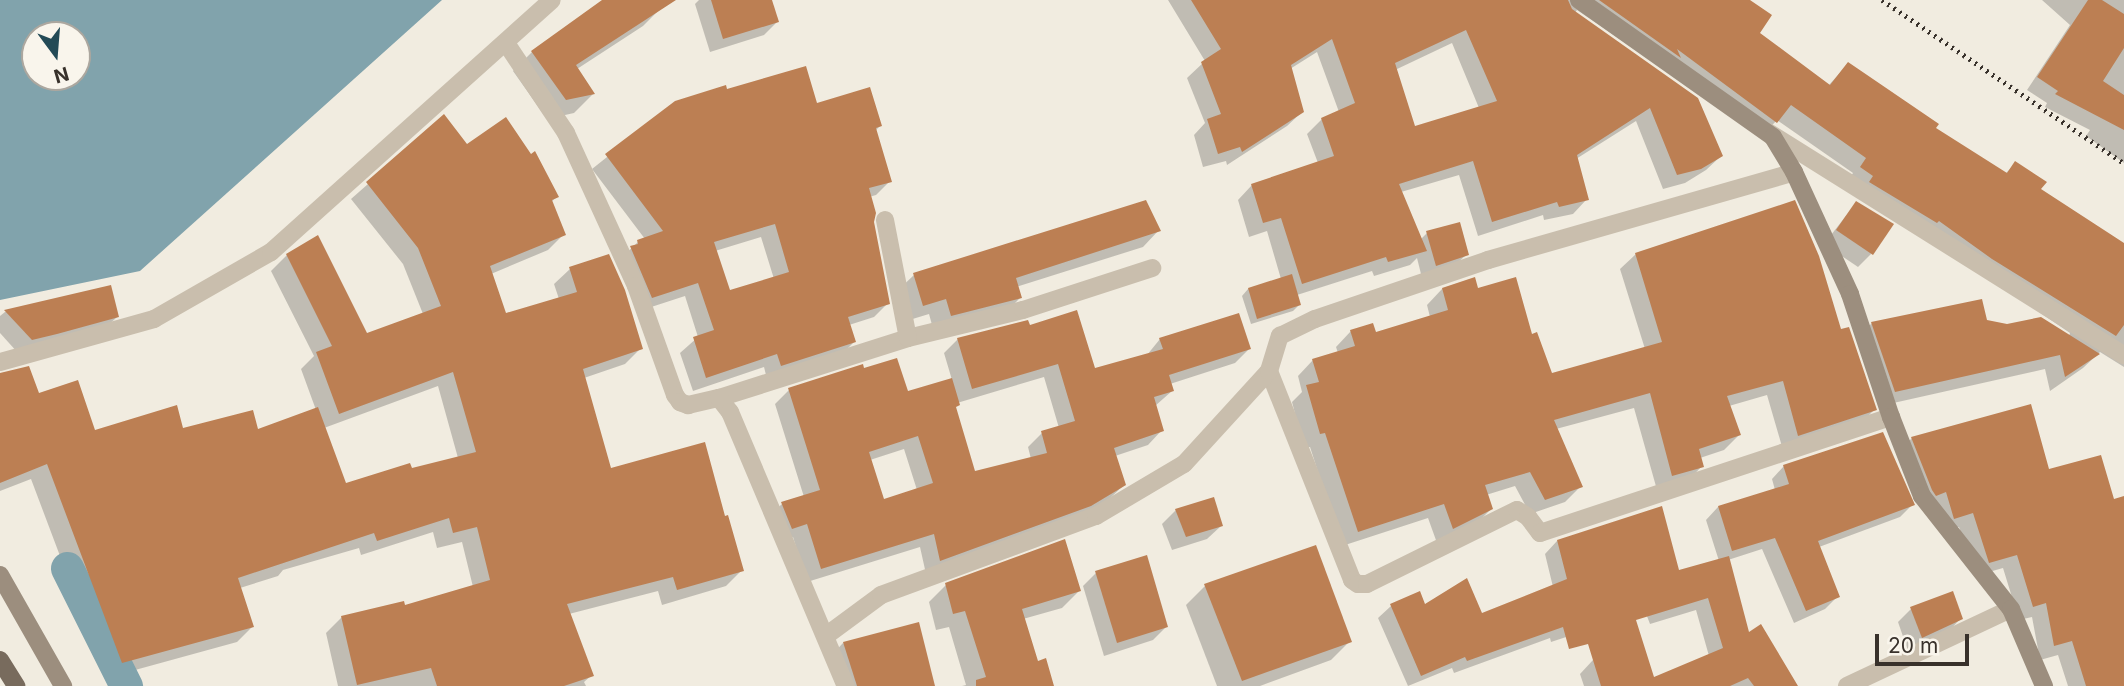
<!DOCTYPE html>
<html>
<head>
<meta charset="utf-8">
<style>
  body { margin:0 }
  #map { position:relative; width:2124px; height:686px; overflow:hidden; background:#f1ece0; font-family:Inter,sans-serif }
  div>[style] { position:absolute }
  .water>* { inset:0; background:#81a3ac }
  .shadow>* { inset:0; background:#0003 }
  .canal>* { height:33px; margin:-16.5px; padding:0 16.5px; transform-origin:16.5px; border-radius:16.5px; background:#81a3ac }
  .building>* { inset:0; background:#bc7f53 }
  .street>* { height:18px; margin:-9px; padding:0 9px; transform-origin:9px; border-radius:9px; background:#c9bead }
  .secondary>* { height:18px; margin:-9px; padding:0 9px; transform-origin:9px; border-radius:9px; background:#9c8e7e }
  .primary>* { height:18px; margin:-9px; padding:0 9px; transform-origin:9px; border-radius:9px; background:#786b5d }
  .rail>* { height:5px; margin-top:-2.5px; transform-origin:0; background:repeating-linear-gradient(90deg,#38312b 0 2px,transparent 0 7px) }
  span { translate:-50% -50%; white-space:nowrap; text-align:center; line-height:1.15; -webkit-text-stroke:5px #f9f5ec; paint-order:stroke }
  .north { position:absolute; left:21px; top:21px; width:70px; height:70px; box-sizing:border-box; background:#f9f5ec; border:2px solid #aca79f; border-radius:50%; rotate:164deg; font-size:19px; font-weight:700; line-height:28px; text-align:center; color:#38312b }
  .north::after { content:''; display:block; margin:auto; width:24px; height:32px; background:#234a56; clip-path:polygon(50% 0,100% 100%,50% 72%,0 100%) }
  .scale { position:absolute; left:1875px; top:634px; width:94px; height:32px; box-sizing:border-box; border:4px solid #38312b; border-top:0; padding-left:9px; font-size:21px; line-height:24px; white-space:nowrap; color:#38312b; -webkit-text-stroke:5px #f9f5ec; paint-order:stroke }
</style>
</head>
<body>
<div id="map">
  <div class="water">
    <i style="clip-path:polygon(evenodd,0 0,442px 0,140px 271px,0 300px,0 0,35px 35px,77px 35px,77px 77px,35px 77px,35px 35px)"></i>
  </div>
  <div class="shadow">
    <i style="clip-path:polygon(605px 0,650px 0,662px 7px,643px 26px,577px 69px,593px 94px,574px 113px,547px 119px,513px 71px,532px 52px)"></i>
    <i style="clip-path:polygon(699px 0,770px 0,777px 22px,764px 35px,710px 52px,695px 4px)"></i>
    <i style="clip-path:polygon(evenodd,1168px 0,1747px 0,1758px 34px,1828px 86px,1848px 64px,1934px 128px,2005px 174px,2016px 163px,2039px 190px,2124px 245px,2124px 367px,2100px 352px,2083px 368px,2050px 391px,2045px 369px,1880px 406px,1857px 338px,1872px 323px,1985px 321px,2069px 336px,2070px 333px,1847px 182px,1853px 173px,1777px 120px,1762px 136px,1577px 10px,1575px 13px,1721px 156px,1706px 170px,1685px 183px,1663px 189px,1636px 121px,1576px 159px,1587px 199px,1573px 214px,1544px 220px,1543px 215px,1478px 236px,1459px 175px,1401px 192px,1420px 240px,1427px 233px,1467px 254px,1453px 267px,1422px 278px,1417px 258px,1410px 265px,1374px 276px,1372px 271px,1297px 295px,1300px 304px,1293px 311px,1251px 324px,1242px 296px,1248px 289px,1281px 279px,1267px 231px,1249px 237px,1238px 200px,1252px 185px,1318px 163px,1307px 134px,1322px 119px,1339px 112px,1317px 52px,1290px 69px,1302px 112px,1287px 126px,1227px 165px,1226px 161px,1203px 167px,1194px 135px,1205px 123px,1187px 78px,1205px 61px,1168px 0,1452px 43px,1479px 108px,1414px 128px,1395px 70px,1452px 43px)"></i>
    <i style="clip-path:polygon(2042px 0,2124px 0,2124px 163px,2086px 136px,2090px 130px,2045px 107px,2047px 103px,2027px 90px,2070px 25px)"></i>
    <i style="clip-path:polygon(evenodd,726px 92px,816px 105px,880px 126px,875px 131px,890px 181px,876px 195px,869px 197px,888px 303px,874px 317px,849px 325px,854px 342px,840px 356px,767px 379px,764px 367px,693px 391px,680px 353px,698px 337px,685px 296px,639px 311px,617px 262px,638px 242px,645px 239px,592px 169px,676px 102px,726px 92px,761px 237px,774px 279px,729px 292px,715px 251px,761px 237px)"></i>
    <i style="clip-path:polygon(evenodd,444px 117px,467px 146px,557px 197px,551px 202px,564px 234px,548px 250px,491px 274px,505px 315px,559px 299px,554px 284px,570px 269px,608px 256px,641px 348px,625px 364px,584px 378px,610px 470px,724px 518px,742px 570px,726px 586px,662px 605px,658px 591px,569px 614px,592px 675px,584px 682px,586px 686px,338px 686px,326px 633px,342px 617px,404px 607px,473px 587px,462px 542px,437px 548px,433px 532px,361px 555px,359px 548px,283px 570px,278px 576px,240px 588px,252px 627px,237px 642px,106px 678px,31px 479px,0 491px,0 374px,94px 432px,256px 432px,316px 410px,301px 369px,314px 356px,271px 271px,287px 255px,366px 335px,423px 314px,403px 264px,351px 199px,444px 117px,438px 386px,458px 458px,345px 485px,324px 428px,438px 386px)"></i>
    <i style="clip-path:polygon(1856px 203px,1871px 254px,1858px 267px,1824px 244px)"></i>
    <i style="clip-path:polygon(1159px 230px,1143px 247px,1016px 287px,1020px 298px,1003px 315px,934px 332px,929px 314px,906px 321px,897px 291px,914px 275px)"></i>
    <i style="clip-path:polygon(1636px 254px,1840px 331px,1875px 409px,1859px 425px,1783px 450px,1767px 395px,1729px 406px,1739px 435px,1724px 450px,1700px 458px,1702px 466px,1687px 482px,1657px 490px,1634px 408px,1556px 429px,1580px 487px,1565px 502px,1530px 514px,1515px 486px,1486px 495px,1491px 509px,1476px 524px,1437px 543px,1428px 518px,1342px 546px,1310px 447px,1304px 448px,1292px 402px,1302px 392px,1298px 376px,1313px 360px,1338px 353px,1336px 347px,1351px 331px,1375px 334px,1430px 317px,1427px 305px,1442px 289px,1477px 290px,1530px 336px,1551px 375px,1645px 349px,1620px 269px)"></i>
    <i style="clip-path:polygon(110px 287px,117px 317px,103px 330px,18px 353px,0 333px,0 316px,5px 312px)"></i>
    <i style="clip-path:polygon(evenodd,1028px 327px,1094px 370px,1147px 355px,1160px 339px,1249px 349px,1235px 363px,1170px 384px,1172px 391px,1155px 406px,1162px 430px,1148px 445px,1115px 456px,1124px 485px,1109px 499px,1075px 519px,926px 574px,920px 547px,807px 582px,793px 537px,778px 542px,767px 518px,782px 504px,804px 497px,775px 404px,789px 390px,863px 371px,907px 393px,952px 380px,944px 353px,958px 339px,1028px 327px,1044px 377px,1059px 428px,1042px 433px,1028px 447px,1031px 459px,974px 473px,955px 408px,957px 403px,1044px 377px,1028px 327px,904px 449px,917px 490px,883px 501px,870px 460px,904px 449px)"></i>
    <i style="clip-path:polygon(1912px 438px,2048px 471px,2113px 501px,2124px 498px,2124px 686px,2068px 686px,2058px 655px,2040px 660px,2032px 617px,2019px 620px,2003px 568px,1975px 576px,1959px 527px,1940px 532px,1897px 453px)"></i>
    <i style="clip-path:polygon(1784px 466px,1912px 505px,1900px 517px,1819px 547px,1838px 596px,1825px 609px,1794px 623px,1762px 549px,1728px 560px,1748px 634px,1796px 686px,1667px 686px,1709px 656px,1696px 610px,1650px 624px,1645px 611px,1551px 642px,1550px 638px,1454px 673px,1452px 668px,1408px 686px,1378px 618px,1391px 606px,1424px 607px,1481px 616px,1553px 587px,1545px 554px,1557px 541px,1678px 572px,1719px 561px,1706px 520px,1718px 507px,1775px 490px,1772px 479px)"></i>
    <i style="clip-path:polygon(1176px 510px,1221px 526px,1207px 539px,1172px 550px,1162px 524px)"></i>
    <i style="clip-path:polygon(1096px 573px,1166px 627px,1153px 640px,1104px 656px,1083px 586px)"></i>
    <i style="clip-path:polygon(946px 585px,1079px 591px,1062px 608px,1023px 619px,1037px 663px,1052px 686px,962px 686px,966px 685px,949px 627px,936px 630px,929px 602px)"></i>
    <i style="clip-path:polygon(1205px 586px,1350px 641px,1331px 660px,1260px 686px,1217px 686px,1186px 605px)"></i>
    <i style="clip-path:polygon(1911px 609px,1961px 618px,1948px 632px,1908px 651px,1898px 622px)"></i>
    <i style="clip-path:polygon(843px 643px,918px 686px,840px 686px,830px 657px)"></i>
    <i style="clip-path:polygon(1593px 660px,1655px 686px,1584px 686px,1580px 674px)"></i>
  </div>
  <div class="canal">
    <i style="left:67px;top:568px;width:132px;rotate:63.4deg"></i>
  </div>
  <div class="building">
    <i style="clip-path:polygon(602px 0,676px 0,576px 65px,595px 94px,566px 100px,531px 51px)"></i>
    <i style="clip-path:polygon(711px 0,772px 0,779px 22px,723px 39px)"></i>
    <i style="clip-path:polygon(evenodd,1191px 0,1568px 0,1572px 9px,1698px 98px,1723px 156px,1701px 169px,1677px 175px,1650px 108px,1577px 155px,1589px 200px,1559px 207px,1557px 202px,1492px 222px,1473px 161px,1399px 184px,1427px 251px,1388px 262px,1386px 257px,1302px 284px,1281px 218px,1263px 223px,1251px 184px,1334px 156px,1321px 118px,1355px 103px,1332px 39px,1291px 65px,1304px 112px,1242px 152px,1240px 147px,1218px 154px,1207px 119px,1221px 114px,1201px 62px,1221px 49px,1191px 0,1466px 30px,1497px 101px,1415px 126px,1395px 63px,1466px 30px)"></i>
    <i style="clip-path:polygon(1599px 0,1750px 0,1772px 15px,1760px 33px,1830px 85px,1848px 62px,1939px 124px,1936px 128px,2007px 173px,2015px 161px,2047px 182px,2041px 189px,2124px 243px,2124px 325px,2116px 336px,1992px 259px,1939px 221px,1937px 223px,1869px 182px,1873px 176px,1860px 167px,1866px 158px,1791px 105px,1777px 123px,1677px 49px,1681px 58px)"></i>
    <i style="clip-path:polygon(2088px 0,2102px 0,2124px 14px,2124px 48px,2103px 81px,2124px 95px,2124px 130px,2055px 94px,2058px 91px,2037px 77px)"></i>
    <i style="clip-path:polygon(evenodd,806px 66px,817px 103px,870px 87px,882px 126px,876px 128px,892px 182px,869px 188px,876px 213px,874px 222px,890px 304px,848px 317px,856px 342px,781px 366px,777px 354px,706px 378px,693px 337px,714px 330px,698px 283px,652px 298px,630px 246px,638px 244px,637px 240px,663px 231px,605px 154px,675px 101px,726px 85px,727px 89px,806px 66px,775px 224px,789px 272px,730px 290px,714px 242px,775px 224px)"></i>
    <i style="clip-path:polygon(444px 114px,467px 144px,506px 117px,531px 154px,535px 151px,559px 197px,552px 200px,566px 235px,490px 266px,506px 313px,577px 292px,569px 267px,609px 254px,625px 290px,643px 349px,583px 369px,611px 468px,705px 442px,725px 516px,728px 515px,744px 571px,677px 590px,673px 577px,567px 604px,594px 676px,564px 686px,437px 686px,431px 668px,357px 685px,341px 616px,404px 601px,405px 605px,490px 580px,477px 527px,453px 533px,449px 518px,377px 541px,374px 533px,238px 578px,254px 627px,122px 663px,47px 464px,0 483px,0 373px,29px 366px,39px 393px,78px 380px,95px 430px,177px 405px,183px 428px,253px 410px,258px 429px,318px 407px,346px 483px,410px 463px,412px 468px,476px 452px,453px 372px,339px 414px,316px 352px,332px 346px,286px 254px,318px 235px,367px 333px,441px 306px,418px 248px,366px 182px)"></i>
    <i style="clip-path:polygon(1146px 200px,1161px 231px,1016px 278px,1022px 298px,951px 316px,946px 299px,923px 306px,913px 273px)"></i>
    <i style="clip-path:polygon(1795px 200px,1819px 256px,1841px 329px,1849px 327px,1877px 410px,1798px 436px,1783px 381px,1727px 396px,1741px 435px,1699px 449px,1704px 467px,1672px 476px,1650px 393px,1554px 420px,1583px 487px,1545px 500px,1530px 472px,1485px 485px,1493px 509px,1453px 529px,1444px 504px,1358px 532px,1325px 433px,1320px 434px,1306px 385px,1319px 382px,1312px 359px,1355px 346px,1350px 330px,1373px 323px,1376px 332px,1448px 310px,1442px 288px,1475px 277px,1478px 288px,1516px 277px,1532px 334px,1537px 332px,1552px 373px,1662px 342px,1635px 253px)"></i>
    <i style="clip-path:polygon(1856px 201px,1894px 224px,1873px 255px,1836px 230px)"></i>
    <i style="clip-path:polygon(1460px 222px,1469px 255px,1436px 266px,1426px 231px)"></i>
    <i style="clip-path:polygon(1292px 274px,1301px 305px,1257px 319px,1248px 288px)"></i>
    <i style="clip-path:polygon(111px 285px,119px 317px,57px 334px,32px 340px,4px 310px)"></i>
    <i style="clip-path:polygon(1982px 299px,1987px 320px,2007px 324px,2041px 317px,2100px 354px,2065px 377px,2060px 355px,1895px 392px,1871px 322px)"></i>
    <i style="clip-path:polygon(evenodd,1077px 310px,1095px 368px,1163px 349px,1159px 338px,1239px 313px,1251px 349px,1169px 375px,1174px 391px,1154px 397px,1164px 431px,1114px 448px,1126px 485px,1091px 506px,940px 561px,934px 534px,821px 569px,807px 524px,792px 529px,781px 502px,820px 490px,788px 388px,863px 364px,864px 368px,897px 358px,908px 391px,952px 378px,960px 405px,956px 407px,975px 471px,1047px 453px,1041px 431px,1075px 421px,1058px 364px,972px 389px,957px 338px,1028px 320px,1030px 325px,1077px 310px,918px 436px,933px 483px,884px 499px,869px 452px,918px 436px)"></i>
    <i style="clip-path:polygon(2031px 404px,2049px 469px,2101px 455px,2114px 499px,2124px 496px,2124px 686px,2086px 686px,2072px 641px,2054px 646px,2046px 603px,2033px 607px,2017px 555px,1989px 563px,1973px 513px,1954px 519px,1946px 492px,1936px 496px,1932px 490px,1911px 437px)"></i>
    <i style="clip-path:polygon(1883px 432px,1915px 505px,1818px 541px,1840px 597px,1806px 611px,1775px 538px,1732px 551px,1718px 506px,1789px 484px,1783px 465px)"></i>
    <i style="clip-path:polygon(1214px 497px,1223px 526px,1186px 537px,1175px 509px)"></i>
    <i style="clip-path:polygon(evenodd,1662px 506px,1679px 570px,1729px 556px,1749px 632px,1761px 624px,1798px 686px,1754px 686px,1748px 678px,1730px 686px,1601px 686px,1588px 644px,1569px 649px,1563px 627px,1467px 661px,1465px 657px,1421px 676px,1390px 604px,1420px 591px,1425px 604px,1467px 578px,1482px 613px,1567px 579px,1557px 540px,1662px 506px,1708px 598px,1723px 648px,1654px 677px,1636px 620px,1708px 598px)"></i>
    <i style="clip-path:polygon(1065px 539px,1081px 591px,1022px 609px,1038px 661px,1046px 658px,1054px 686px,976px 686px,976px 680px,986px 677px,965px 611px,953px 614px,945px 583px)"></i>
    <i style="clip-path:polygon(1316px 545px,1352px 642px,1242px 681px,1204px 584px)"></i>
    <i style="clip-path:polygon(1147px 555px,1168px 627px,1117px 643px,1095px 571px)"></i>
    <i style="clip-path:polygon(1953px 591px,1963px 619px,1922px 638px,1910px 607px)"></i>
    <i style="clip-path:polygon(919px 622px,935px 686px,857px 686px,843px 642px)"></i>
  </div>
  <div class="street">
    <i style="left:506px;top:43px;width:108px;rotate:56.3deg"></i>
    <i style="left:566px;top:133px;width:168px;rotate:65.4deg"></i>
    <i style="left:636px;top:286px;width:116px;rotate:70.3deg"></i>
    <i style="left:675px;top:395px;width:9px;rotate:54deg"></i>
    <i style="left:680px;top:402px;width:9px;rotate:21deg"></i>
    <i style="left:688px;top:405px;width:32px;rotate:-13deg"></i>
    <i style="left:719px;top:398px;width:198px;rotate:-17.6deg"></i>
    <i style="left:908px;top:338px;width:118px;rotate:-13.7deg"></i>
    <i style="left:1023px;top:310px;width:136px;rotate:-18deg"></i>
    <i style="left:1768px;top:132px;width:420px;rotate:32.1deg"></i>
    <i style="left:885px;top:220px;width:120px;rotate:79deg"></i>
    <i style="left:0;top:362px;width:160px;rotate:-15.6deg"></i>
    <i style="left:154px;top:319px;width:135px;rotate:-29.8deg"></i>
    <i style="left:271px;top:252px;width:377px;rotate:-41.9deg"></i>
    <i style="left:1269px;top:371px;width:225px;rotate:68.3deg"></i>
    <i style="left:1352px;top:580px;width:7px;rotate:34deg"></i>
    <i style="left:1358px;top:584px;width:9px"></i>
    <i style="left:1367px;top:584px;width:167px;rotate:-26.3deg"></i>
    <i style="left:1517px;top:510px;width:13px;rotate:32deg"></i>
    <i style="left:1528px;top:517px;width:20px;rotate:53deg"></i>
    <i style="left:1540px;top:533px;width:370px;rotate:-18.3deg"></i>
    <i style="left:719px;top:398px;width:18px;rotate:52deg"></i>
    <i style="left:730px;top:412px;width:298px;rotate:67.1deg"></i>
    <i style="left:827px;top:635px;width:67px;rotate:-36.5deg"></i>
    <i style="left:881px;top:595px;width:229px;rotate:-20.2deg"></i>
    <i style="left:1096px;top:516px;width:102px;rotate:-30.6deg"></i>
    <i style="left:1184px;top:464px;width:126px;rotate:-47.6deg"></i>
    <i style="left:1269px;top:371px;width:37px;rotate:-73deg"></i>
    <i style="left:1280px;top:336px;width:39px;rotate:-26deg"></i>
    <i style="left:1315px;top:319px;width:183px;rotate:-18.8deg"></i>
    <i style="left:1488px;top:260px;width:318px;rotate:-16deg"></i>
    <i style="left:1847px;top:686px;width:181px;rotate:-25.2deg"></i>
  </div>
  <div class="secondary">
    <i style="left:1579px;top:0;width:237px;rotate:35.2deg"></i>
    <i style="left:1773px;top:137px;width:41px;rotate:59deg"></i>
    <i style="left:1794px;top:172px;width:134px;rotate:65.3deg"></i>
    <i style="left:1850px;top:294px;width:130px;rotate:71.6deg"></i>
    <i style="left:1891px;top:417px;width:85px;rotate:68.6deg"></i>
    <i style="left:1922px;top:496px;width:144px;rotate:51.8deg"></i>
    <i style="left:2011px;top:609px;width:84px;rotate:66.8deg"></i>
    <i style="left:0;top:575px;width:128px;rotate:60.4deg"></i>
  </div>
  <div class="primary">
    <i style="left:0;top:660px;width:31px;rotate:58deg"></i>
  </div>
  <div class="rail">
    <i style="left:1882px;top:0;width:292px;rotate:34deg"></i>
  </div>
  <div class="north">N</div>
  <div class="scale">20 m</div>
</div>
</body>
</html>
